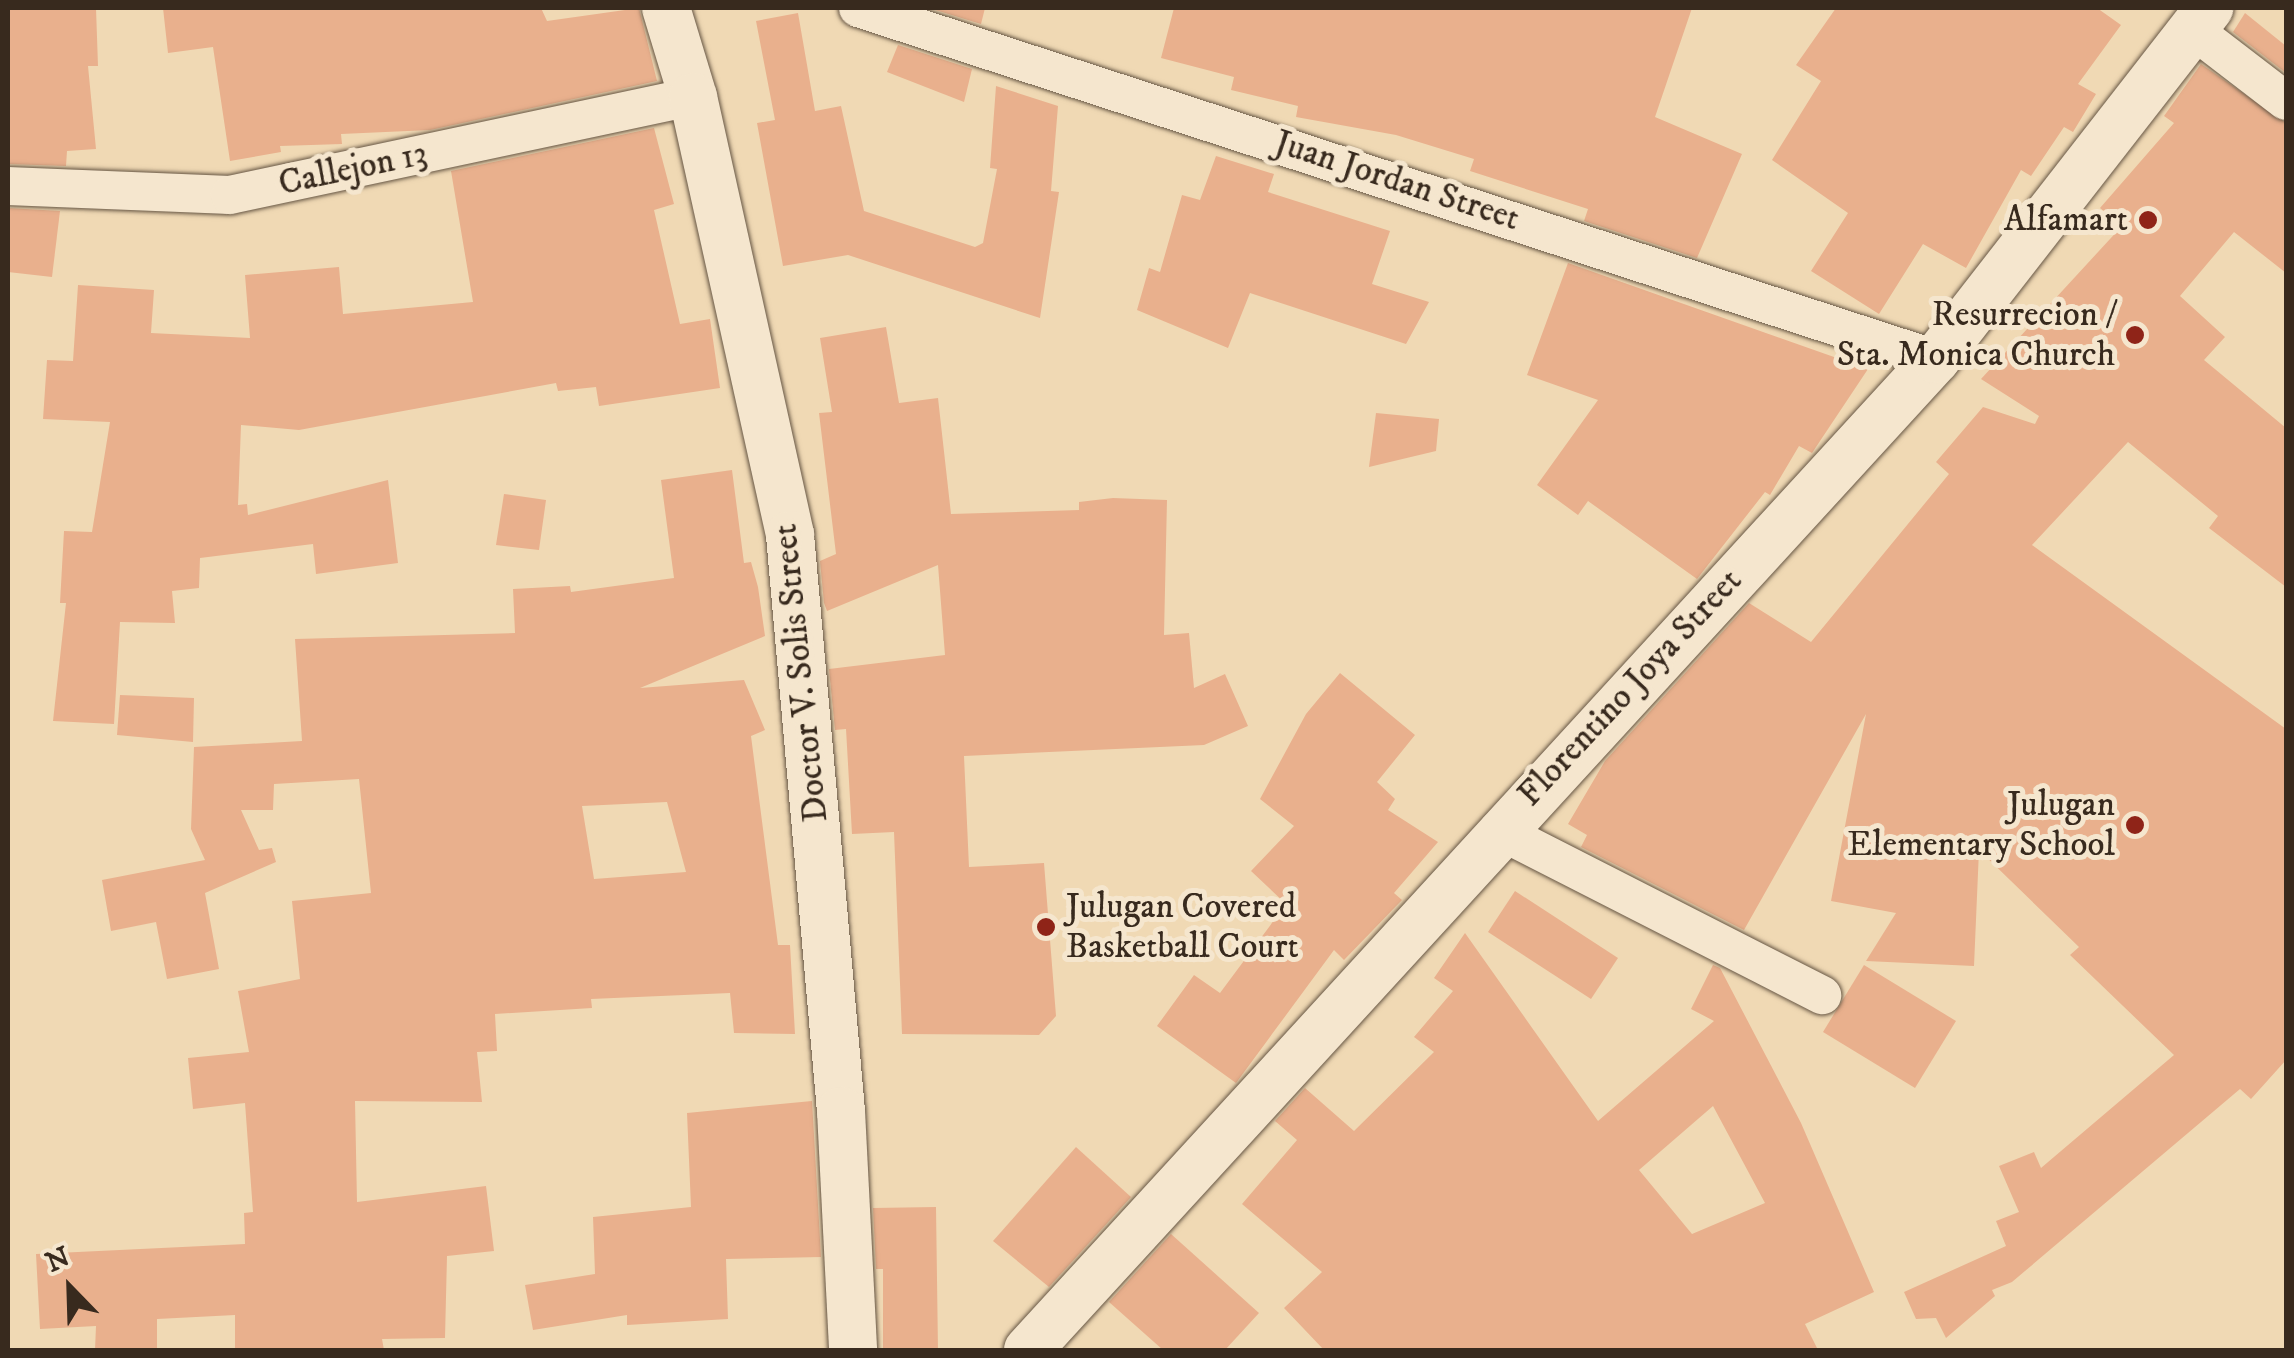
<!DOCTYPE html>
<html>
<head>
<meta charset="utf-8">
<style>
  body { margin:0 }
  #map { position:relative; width:2294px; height:1358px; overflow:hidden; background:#f0d9b4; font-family:"IM FELL DW Pica",serif }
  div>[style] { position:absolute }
  .building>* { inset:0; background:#e9b08d }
  .roads { filter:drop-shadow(0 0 2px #665644) drop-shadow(0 0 2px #665644) }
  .minor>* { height:38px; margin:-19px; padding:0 19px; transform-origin:19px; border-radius:19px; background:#f5e6ce }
  .tertiary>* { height:48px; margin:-24px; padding:0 24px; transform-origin:24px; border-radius:24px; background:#f5e6ce }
  .dots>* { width:28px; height:28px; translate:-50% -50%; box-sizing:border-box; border:5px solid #f5e6ce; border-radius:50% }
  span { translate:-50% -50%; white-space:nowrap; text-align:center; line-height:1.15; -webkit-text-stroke:10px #f5e6ce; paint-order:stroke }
  .street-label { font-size:35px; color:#382a1e }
  .poi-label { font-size:35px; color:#382a1e }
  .right { translate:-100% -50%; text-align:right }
  .left { translate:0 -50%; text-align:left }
  .frame { position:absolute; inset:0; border:10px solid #382a1e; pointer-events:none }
  .north { position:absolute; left:20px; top:1238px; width:100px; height:100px; -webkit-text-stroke:8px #f5e6ce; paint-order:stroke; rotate:337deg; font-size:28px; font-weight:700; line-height:40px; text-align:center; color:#382a1e }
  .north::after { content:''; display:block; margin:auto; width:35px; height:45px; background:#382a1e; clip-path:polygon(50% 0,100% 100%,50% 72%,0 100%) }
</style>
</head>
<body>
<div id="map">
  <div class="building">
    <i style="clip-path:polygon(8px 8px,96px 8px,98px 66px,88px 66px,96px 149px,67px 151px,66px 166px,8px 164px)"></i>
    <i style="clip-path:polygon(163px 8px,541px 8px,547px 21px,639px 8px,657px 81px,430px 130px,341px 134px,342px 144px,280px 146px,281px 152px,230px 161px,213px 47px,168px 53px)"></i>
    <i style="clip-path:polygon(929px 8px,985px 8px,981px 24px)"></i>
    <i style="clip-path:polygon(1174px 8px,1692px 8px,1655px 117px,1742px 154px,1697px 258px,1584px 221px,1588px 209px,1470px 171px,1474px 159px,1396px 135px,1296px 117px,1298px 106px,1231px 90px,1234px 77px,1161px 58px)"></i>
    <i style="clip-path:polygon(1836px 8px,2097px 8px,2121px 25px,2078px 84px,2096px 94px,2073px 132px,2064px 127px,2031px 176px,2021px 170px,1966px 268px,1923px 244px,1879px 314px,1811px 271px,1848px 213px,1772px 160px,1821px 81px,1796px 65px)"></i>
    <i style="clip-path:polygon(798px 13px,815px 111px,841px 106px,864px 211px,975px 247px,983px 243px,997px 169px,990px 168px,996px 86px,1058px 106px,1051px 191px,1059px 192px,1040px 318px,848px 255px,783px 266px,757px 123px,775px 120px,756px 21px)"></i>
    <i style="clip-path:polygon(2245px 13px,2286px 46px,2286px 73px,2233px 32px)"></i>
    <i style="clip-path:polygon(898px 45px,972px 69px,964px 102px,887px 72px)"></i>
    <i style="clip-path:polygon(2201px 64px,2286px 123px,2286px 273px,2234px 232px,2180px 296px,2225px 337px,2204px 360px,2286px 428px,2286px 587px,2209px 528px,2218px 516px,2128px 442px,2032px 545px,2286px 729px,2286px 1060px,2251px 1099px,2240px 1089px,2012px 1282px,1992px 1290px,1995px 1296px,1946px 1338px,1936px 1318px,1916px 1319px,1904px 1292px,2006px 1246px,1996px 1221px,2019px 1212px,1999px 1166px,2034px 1152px,2041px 1168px,2174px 1055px,2070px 955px,2079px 947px,1979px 850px,1974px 966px,1866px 961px,1896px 913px,1831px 901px,1866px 714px,1744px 930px,1581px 847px,1587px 835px,1568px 824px,1605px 761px,1749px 603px,1811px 642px,1949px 474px,1936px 462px,1983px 407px,2035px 424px,2039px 416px,1981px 379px,2122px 226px,2100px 208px,2174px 123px,2164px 116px)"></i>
    <i style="clip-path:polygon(654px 128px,674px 204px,654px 210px,680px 324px,710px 319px,720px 388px,599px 406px,596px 387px,558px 391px,556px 383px,299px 430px,241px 425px,238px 505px,247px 504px,248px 515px,388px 480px,398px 563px,316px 574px,313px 544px,200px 558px,199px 588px,172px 591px,175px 623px,120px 622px,114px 724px,53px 721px,66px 603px,60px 603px,64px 531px,92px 532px,110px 422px,43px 419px,47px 360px,73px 361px,78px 285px,154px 290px,151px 333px,250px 338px,245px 275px,339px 267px,343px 314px,473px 302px,451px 171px)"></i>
    <i style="clip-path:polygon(1216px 156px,1274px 174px,1268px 192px,1390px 231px,1372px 284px,1429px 302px,1406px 344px,1250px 293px,1228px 348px,1137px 310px,1149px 268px,1160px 272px,1182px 195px,1200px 200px)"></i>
    <i style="clip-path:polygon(8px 208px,60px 211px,52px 277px,8px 272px)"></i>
    <i style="clip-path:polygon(1568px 263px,1868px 369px,1812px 453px,1799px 446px,1770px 495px,1765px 492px,1697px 579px,1588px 501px,1578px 515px,1537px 485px,1598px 400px,1527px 375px)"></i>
    <i style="clip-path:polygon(886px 327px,899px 403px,938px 398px,951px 514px,1079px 510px,1079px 502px,1113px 498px,1167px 500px,1164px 635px,1189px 633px,1194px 688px,1225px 674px,1248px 726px,1204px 745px,964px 756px,969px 867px,1044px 863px,1056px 1016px,1039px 1035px,902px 1034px,894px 832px,852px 834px,846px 729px,835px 730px,829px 669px,945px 655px,938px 565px,827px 611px,824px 603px,820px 561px,836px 554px,819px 413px,832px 412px,820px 338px)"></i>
    <i style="clip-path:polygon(1376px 413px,1439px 419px,1436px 451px,1369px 467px)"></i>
    <i style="clip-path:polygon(evenodd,732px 470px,744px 563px,751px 562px,758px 587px,765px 636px,640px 688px,744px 680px,765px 730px,751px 736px,778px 945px,790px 945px,795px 1034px,734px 1033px,730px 993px,591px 999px,592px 1008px,495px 1014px,497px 1051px,477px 1052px,482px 1102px,355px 1101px,357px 1202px,486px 1186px,494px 1251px,447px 1256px,445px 1338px,382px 1339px,384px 1350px,235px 1350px,235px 1315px,157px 1319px,157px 1350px,95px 1350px,96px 1326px,40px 1329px,36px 1254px,245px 1244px,244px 1213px,253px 1212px,245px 1103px,193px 1109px,188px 1058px,249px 1052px,238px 991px,300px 979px,292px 901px,371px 893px,359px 779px,274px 784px,273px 810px,241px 810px,259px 850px,272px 848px,276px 862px,205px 893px,219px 969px,167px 979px,156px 922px,111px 931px,102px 880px,205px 860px,191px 829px,194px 747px,302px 741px,295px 639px,515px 633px,513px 589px,570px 586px,571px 592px,674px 578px,661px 480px,732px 470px,667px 802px,686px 872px,594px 879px,582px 806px,667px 802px)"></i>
    <i style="clip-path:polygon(504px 494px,546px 500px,539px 550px,496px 545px)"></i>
    <i style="clip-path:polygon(1340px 673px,1415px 735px,1377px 782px,1395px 799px,1388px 810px,1438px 842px,1394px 893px,1402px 900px,1344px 960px,1334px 950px,1236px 1083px,1157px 1026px,1194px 975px,1220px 993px,1286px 904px,1251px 871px,1294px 826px,1260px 799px,1306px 714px)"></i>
    <i style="clip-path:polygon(120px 695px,194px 698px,193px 742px,117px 735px)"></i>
    <i style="clip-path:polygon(1515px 891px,1618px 958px,1591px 999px,1488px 932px)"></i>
    <i style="clip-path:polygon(evenodd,1465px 933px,1598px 1121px,1714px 1021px,1691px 1009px,1713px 965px,1720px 968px,1801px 1123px,1874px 1292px,1805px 1324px,1818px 1350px,1324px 1350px,1284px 1308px,1322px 1272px,1242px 1204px,1297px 1140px,1275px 1121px,1305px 1088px,1354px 1131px,1434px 1052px,1414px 1037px,1453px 991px,1434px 978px,1465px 933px,1713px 1106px,1765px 1203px,1692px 1234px,1639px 1170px,1713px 1106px)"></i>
    <i style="clip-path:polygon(1864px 965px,1956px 1021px,1915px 1088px,1823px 1032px)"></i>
    <i style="clip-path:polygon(812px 1101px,821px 1257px,726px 1259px,728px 1319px,627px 1325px,627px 1315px,533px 1330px,525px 1285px,595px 1274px,593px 1217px,691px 1207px,687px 1113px)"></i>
    <i style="clip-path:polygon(1076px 1147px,1131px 1197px,1049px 1287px,993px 1241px)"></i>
    <i style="clip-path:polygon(936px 1207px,938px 1350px,883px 1350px,883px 1269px,876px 1269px,873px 1208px)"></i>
    <i style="clip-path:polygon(1171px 1234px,1259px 1313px,1225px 1350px,1163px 1350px,1109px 1302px)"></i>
  </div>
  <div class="roads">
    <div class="minor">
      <i style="left:858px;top:8px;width:1134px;rotate:18.04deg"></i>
      <i style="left:2192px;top:29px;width:118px;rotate:37.5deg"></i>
      <i style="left:8px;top:186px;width:222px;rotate:2.3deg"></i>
      <i style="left:230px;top:195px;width:473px;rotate:-12deg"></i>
      <i style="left:1498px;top:830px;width:364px;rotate:27deg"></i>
    </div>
    <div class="tertiary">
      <i style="left:666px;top:8px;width:93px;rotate:73.1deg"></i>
      <i style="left:693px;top:97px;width:449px;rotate:77.5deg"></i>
      <i style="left:790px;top:535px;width:578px;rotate:84.94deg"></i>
      <i style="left:841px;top:1111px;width:239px;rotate:87.1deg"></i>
      <i style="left:1028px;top:1350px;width:1344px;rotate:-47.5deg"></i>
      <i style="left:1936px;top:359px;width:445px;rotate:-52.1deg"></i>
    </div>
  </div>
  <div class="dots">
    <i style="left:2148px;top:220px;background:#8f2418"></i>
    <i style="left:2135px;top:335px;background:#8f2418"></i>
    <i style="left:2135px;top:825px;background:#8f2418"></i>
    <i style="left:1046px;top:927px;background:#8f2418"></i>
  </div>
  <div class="street-label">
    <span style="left:353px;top:169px;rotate:-12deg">Callejon 13</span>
    <span style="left:1397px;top:181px;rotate:18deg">Juan Jordan Street</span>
    <span style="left:801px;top:673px;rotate:-96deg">Doctor V. Solis Street</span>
    <span style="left:1630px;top:688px;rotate:-47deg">Florentino Joya Street</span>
  </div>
  <div class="poi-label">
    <span class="right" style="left:2128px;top:220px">Alfamart</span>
    <span class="right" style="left:2115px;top:335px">Resurrecion /<br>Sta. Monica Church</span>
    <span class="right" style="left:2115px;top:825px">Julugan<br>Elementary School</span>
    <span class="left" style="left:1066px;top:927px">Julugan Covered<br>Basketball Court</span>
  </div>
  <div class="frame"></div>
  <div class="north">N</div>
</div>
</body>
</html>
